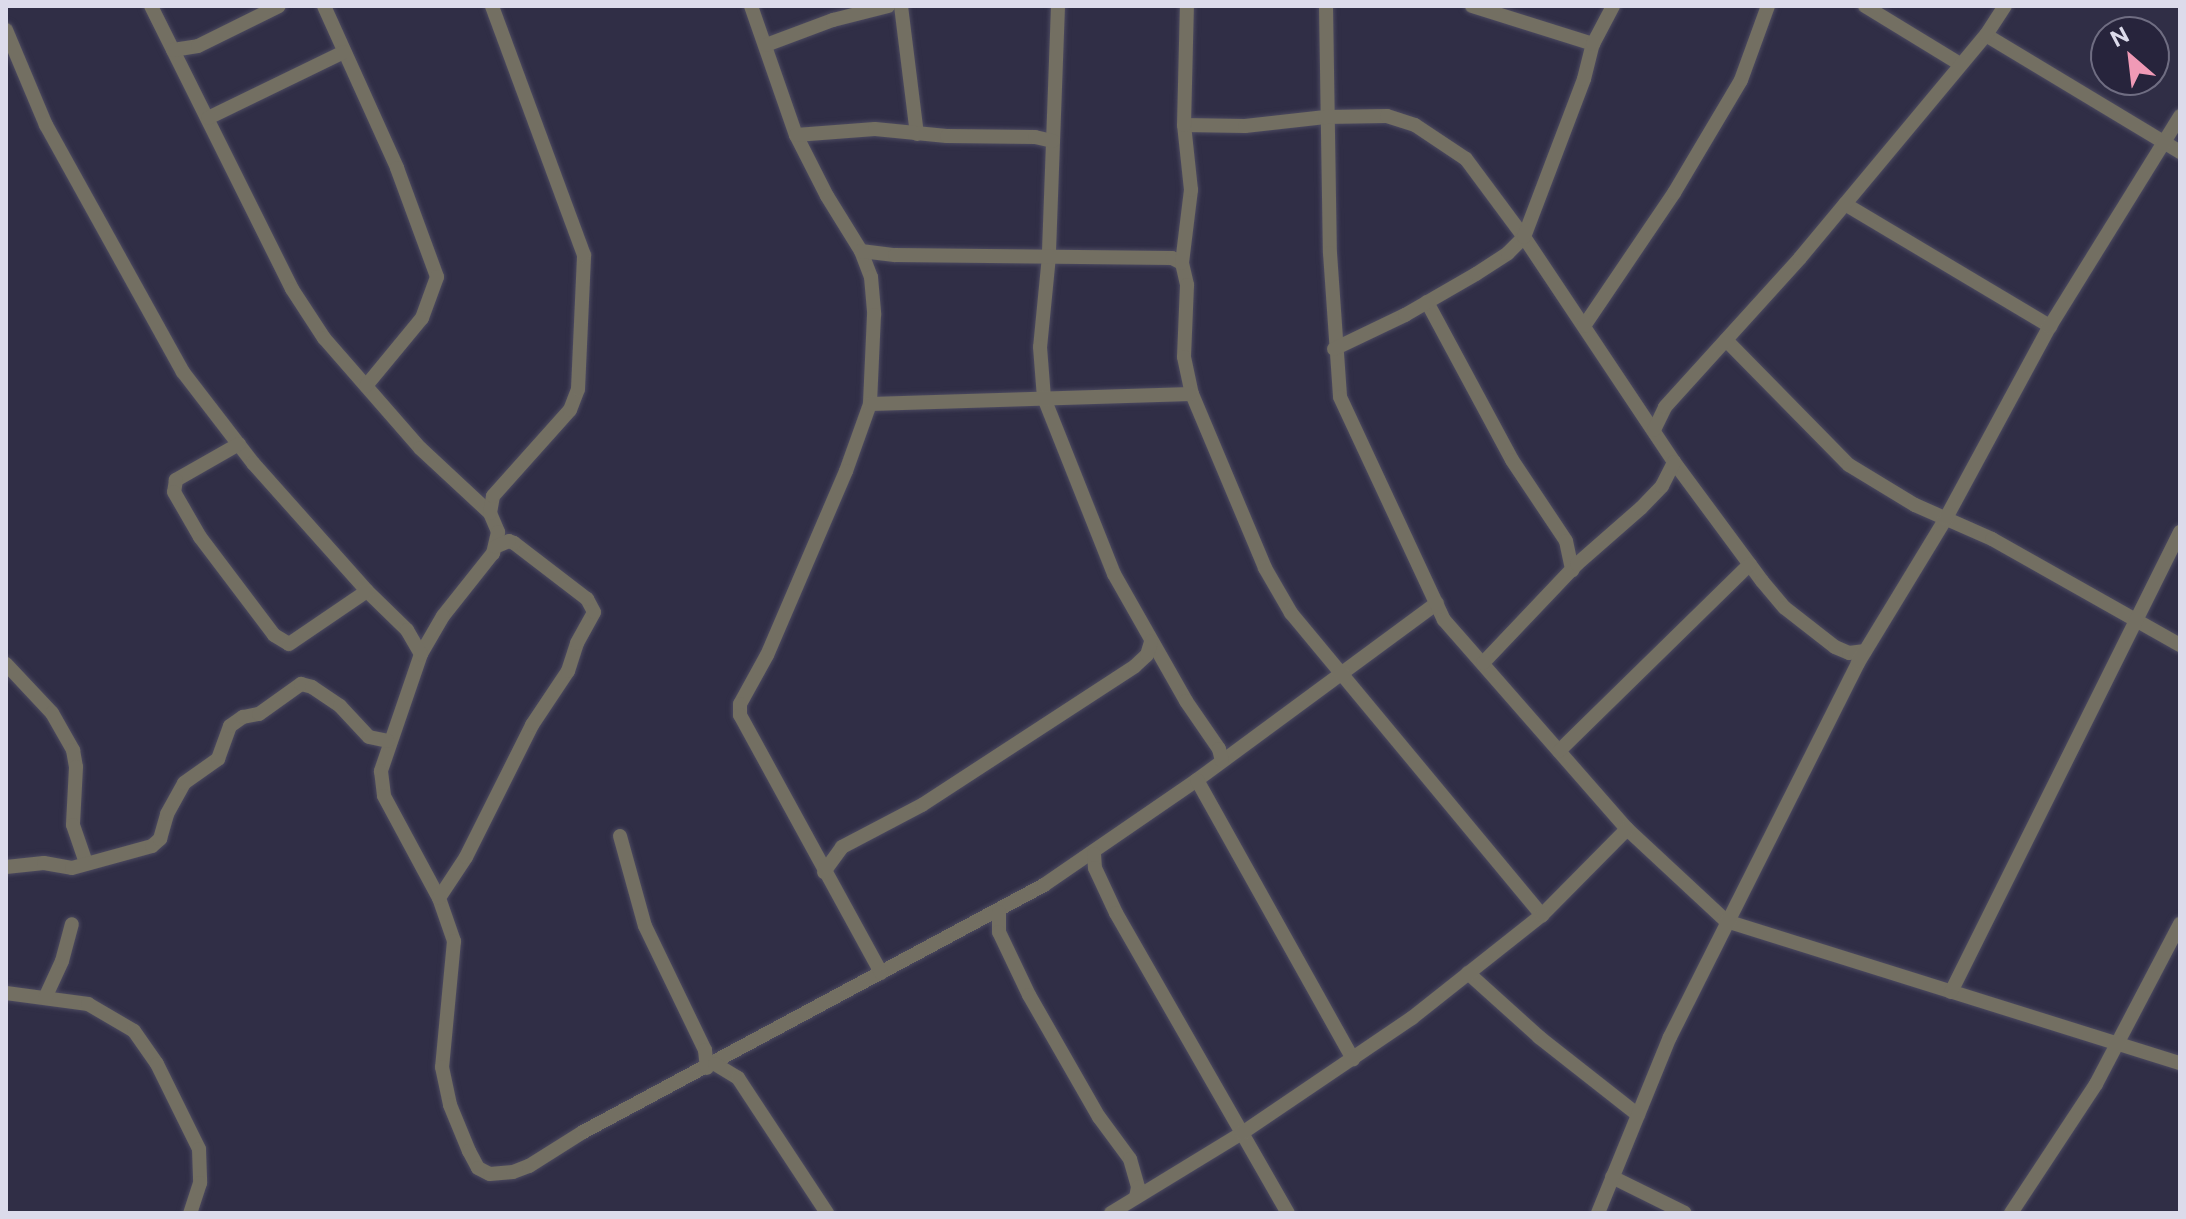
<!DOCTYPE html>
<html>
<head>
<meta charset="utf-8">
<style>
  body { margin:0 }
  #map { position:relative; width:2186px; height:1219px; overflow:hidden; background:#302e46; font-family:"Public Sans",sans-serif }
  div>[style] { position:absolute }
  .roads { filter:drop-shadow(0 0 2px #4c4a60) drop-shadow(0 0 2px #4c4a60) }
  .minor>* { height:14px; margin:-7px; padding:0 7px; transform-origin:7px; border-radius:7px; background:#736f62 }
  span { translate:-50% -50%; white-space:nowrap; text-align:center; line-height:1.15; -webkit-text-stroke:8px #27243c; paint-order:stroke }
  .frame { position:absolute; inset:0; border:8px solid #dcdbeb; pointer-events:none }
  .north { position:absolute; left:2090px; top:16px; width:80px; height:80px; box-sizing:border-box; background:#27243c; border:2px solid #6f6d82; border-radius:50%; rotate:332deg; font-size:22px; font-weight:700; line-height:32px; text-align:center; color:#dcdbeb }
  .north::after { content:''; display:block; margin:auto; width:28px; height:36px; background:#f09ab6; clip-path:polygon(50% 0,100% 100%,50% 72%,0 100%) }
</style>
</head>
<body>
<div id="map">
  <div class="roads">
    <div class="minor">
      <i style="left:151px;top:6px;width:316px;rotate:63.5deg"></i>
      <i style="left:292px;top:289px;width:59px;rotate:56.9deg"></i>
      <i style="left:324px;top:338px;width:146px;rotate:48.9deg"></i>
      <i style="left:420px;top:448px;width:96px;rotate:42.9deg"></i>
      <i style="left:490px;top:513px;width:21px;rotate:67deg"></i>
      <i style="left:498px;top:532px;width:22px;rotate:103deg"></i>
      <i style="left:493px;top:553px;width:80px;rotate:128.4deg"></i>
      <i style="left:443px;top:616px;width:44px;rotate:120.1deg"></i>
      <i style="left:421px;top:654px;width:124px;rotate:108.9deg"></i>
      <i style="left:381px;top:771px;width:25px;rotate:83deg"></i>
      <i style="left:384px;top:796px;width:116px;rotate:61.7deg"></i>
      <i style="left:439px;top:898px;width:46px;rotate:70.8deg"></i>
      <i style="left:454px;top:941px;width:127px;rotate:95.4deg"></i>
      <i style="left:442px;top:1067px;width:39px;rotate:78deg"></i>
      <i style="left:450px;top:1105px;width:50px;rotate:67.6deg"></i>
      <i style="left:469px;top:1151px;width:19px;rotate:62deg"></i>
      <i style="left:478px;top:1168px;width:13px;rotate:27deg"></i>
      <i style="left:490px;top:1174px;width:23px;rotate:-5deg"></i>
      <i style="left:513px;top:1172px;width:17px;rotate:-21deg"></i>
      <i style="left:529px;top:1166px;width:64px;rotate:-32.2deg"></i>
      <i style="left:583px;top:1132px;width:523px;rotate:-28.18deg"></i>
      <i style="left:1044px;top:885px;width:186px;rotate:-34.5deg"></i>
      <i style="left:1197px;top:780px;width:298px;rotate:-36.4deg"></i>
      <i style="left:324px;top:6px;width:178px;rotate:65.7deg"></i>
      <i style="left:397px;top:168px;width:116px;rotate:69.8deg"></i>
      <i style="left:437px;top:277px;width:44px;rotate:110.1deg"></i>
      <i style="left:422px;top:318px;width:88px;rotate:129.5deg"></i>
      <i style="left:751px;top:6px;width:137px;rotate:70.8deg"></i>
      <i style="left:796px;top:135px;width:68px;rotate:63.1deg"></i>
      <i style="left:827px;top:196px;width:65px;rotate:58.3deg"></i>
      <i style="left:861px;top:251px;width:28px;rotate:69deg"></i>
      <i style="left:871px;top:277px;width:38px;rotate:85deg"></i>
      <i style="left:874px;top:315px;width:89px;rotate:92.6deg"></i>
      <i style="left:870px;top:404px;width:71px;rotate:109.7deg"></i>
      <i style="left:846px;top:471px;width:200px;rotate:113.2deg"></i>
      <i style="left:767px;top:655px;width:56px;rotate:118.9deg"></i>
      <i style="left:740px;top:704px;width:11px;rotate:90deg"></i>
      <i style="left:740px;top:715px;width:294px;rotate:61.3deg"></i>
      <i style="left:901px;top:6px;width:129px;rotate:82.9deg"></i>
      <i style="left:1058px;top:6px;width:250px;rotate:92.1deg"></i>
      <i style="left:1049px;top:256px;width:91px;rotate:95.6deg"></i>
      <i style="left:1040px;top:347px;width:51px;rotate:85.5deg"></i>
      <i style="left:1044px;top:398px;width:189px;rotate:68.3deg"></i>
      <i style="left:1114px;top:574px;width:146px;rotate:60.4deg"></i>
      <i style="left:1186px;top:701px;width:58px;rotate:55.5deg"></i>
      <i style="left:1219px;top:749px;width:12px;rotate:76deg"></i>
      <i style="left:1326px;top:6px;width:247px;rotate:89.1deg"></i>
      <i style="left:1330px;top:253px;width:144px;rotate:86deg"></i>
      <i style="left:1340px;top:397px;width:246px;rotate:65deg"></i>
      <i style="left:1444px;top:620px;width:278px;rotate:48.8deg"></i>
      <i style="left:1627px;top:829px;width:135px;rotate:42.9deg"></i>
      <i style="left:1726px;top:921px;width:476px;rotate:17.4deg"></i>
      <i style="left:1472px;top:6px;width:127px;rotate:17.4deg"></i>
      <i style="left:1865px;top:6px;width:111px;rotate:31.4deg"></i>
      <i style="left:6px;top:30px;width:103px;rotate:67.2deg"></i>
      <i style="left:46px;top:125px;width:282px;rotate:61deg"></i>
      <i style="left:183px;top:372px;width:115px;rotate:52.4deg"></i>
      <i style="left:253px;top:463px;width:171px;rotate:48.3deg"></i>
      <i style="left:367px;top:591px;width:56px;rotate:44.3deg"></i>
      <i style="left:407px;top:630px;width:28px;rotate:60deg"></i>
      <i style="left:1986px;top:35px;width:227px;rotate:31.1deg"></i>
      <i style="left:766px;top:45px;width:72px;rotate:-20.5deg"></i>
      <i style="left:833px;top:20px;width:57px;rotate:-14.3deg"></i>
      <i style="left:173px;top:50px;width:25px;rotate:-9deg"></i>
      <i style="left:198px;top:46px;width:90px;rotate:-26.3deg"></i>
      <i style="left:208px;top:118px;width:151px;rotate:-25.9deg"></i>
      <i style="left:1184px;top:125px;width:61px;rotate:0.9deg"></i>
      <i style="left:1245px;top:126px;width:81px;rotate:-6.4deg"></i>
      <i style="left:1325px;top:117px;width:62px;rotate:-0.9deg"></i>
      <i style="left:1387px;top:116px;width:29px;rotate:18deg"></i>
      <i style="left:1415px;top:125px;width:61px;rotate:33.7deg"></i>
      <i style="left:1466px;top:159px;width:97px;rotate:53.4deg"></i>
      <i style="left:1524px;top:237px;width:270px;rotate:56.3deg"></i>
      <i style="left:1674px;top:462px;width:148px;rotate:53.5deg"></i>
      <i style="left:1762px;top:581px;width:35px;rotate:50deg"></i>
      <i style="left:1785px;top:608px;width:63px;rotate:38deg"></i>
      <i style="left:1835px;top:647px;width:15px;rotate:23deg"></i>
      <i style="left:1849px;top:653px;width:16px;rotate:-7deg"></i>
      <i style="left:796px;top:135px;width:79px;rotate:-4.3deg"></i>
      <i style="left:875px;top:129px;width:72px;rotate:5.6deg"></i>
      <i style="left:947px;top:136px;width:88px;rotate:0.7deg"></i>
      <i style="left:1035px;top:137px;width:18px;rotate:13deg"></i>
      <i style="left:1845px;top:204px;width:239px;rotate:30.8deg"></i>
      <i style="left:861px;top:251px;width:34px;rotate:7deg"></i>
      <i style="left:895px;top:255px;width:277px;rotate:0.6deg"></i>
      <i style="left:1172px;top:258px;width:11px;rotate:27deg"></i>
      <i style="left:1182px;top:263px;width:23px;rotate:77deg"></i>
      <i style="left:1187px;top:285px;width:72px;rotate:92.4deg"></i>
      <i style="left:1184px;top:357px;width:38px;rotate:78deg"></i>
      <i style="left:1192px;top:394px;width:189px;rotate:67.2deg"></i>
      <i style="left:1265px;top:568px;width:52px;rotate:60deg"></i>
      <i style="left:1291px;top:613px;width:393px;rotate:50.3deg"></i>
      <i style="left:1182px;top:263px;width:74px;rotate:-83deg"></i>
      <i style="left:1191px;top:190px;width:65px;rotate:-96.1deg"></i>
      <i style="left:1184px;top:125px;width:119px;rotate:-88.6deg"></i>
      <i style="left:1427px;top:302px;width:179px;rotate:61.7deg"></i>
      <i style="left:1512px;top:460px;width:97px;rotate:56.3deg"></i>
      <i style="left:1566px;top:541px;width:30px;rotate:78deg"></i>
      <i style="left:1584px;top:326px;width:161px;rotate:-55.9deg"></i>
      <i style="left:1674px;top:193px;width:131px;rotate:-59.3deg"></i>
      <i style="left:1741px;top:80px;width:79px;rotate:-70deg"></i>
      <i style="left:1726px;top:340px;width:175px;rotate:45.5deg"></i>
      <i style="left:1849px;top:465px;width:77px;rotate:31.2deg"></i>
      <i style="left:1915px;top:505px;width:84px;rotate:23.8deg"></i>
      <i style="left:1992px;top:539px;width:216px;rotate:29.4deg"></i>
      <i style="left:1334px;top:349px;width:79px;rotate:-25.6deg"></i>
      <i style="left:1405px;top:315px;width:82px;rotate:-30deg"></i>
      <i style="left:1476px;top:274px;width:38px;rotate:-33deg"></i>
      <i style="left:1508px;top:253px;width:23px;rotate:-45deg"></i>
      <i style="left:1524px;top:237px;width:169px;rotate:-69.2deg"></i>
      <i style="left:1584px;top:79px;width:36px;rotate:-76deg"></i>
      <i style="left:1593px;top:44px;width:43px;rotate:-62.2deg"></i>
      <i style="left:870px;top:404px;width:322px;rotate:-1.8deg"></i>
      <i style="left:1654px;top:430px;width:25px;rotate:-64deg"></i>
      <i style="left:1665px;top:407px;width:201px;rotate:-47.8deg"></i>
      <i style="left:1800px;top:258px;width:290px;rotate:-50.2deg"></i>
      <i style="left:1986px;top:35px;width:35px;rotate:-57deg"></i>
      <i style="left:239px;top:444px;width:73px;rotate:150.3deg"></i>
      <i style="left:176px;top:480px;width:12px;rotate:99deg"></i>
      <i style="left:174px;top:492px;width:52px;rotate:60deg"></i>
      <i style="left:200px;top:537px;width:123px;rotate:52.9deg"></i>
      <i style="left:274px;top:635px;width:17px;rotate:31deg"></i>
      <i style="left:289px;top:644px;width:94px;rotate:-34.2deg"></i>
      <i style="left:490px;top:513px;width:17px;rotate:-80deg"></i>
      <i style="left:493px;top:496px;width:115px;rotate:-48.2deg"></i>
      <i style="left:570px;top:410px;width:22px;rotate:-69deg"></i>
      <i style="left:578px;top:389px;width:134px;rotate:-87.4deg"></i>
      <i style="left:584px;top:255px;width:265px;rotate:-110.3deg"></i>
      <i style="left:1483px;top:663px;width:137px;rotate:-46.5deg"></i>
      <i style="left:1577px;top:564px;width:85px;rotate:-41.2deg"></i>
      <i style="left:1641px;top:508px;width:30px;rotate:-46deg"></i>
      <i style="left:1662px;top:486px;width:27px;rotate:-63deg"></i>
      <i style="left:6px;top:664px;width:67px;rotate:46.8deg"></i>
      <i style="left:52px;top:713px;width:43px;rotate:60.4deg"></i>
      <i style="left:73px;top:750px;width:17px;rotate:80deg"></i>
      <i style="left:76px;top:767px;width:58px;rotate:93deg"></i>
      <i style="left:73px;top:825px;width:39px;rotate:71deg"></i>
      <i style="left:1559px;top:751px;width:267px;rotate:-44.4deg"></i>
      <i style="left:1197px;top:780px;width:320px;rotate:60.8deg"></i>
      <i style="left:620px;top:836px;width:93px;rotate:74.5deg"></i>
      <i style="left:645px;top:926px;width:138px;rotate:64.2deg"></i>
      <i style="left:705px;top:1050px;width:18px;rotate:84deg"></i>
      <i style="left:1094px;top:854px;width:14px;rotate:86deg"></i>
      <i style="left:1095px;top:868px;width:50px;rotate:65deg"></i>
      <i style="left:1116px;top:913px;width:346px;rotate:60.2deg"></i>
      <i style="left:6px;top:867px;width:38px;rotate:-6deg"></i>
      <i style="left:44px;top:863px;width:28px;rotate:10deg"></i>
      <i style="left:72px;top:868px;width:83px;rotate:-15.4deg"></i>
      <i style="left:152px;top:846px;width:11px;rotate:-41deg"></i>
      <i style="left:160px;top:839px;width:26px;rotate:-74deg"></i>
      <i style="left:167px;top:814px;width:35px;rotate:-61deg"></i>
      <i style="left:184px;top:783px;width:42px;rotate:-35.2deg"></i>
      <i style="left:218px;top:759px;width:35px;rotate:-70deg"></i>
      <i style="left:230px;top:726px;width:16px;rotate:-35deg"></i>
      <i style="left:243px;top:717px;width:16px;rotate:-11deg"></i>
      <i style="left:259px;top:714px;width:52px;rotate:-35.5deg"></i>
      <i style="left:301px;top:684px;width:11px;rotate:15deg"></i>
      <i style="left:312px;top:687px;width:34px;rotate:34deg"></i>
      <i style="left:340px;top:706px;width:42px;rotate:46.9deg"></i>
      <i style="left:369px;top:737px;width:19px;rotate:12deg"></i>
      <i style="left:824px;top:872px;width:31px;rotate:-54deg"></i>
      <i style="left:842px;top:847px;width:90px;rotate:-27.7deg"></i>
      <i style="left:922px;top:805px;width:254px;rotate:-33.1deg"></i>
      <i style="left:1135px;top:666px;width:16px;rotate:-43deg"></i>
      <i style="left:1147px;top:655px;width:14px;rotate:-73deg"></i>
      <i style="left:439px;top:898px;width:49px;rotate:-56.6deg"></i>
      <i style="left:466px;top:857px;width:148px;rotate:-63.4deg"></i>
      <i style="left:532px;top:725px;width:65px;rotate:-56.3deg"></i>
      <i style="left:568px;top:671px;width:29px;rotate:-72deg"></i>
      <i style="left:577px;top:643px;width:35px;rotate:-61deg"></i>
      <i style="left:594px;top:612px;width:15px;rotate:-118deg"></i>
      <i style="left:587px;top:599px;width:92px;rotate:-142.5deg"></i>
      <i style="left:514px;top:543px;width:5px;rotate:-158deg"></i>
      <i style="left:509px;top:541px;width:15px;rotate:157deg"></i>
      <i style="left:999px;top:912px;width:20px;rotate:90deg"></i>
      <i style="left:999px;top:932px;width:70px;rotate:64.5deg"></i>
      <i style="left:1029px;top:995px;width:141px;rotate:60.2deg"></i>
      <i style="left:1099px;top:1117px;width:52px;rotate:53.6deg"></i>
      <i style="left:1130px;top:1159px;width:29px;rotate:74deg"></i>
      <i style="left:1138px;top:1187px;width:10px;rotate:101deg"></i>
      <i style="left:1468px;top:973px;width:96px;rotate:42deg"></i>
      <i style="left:1539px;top:1037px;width:126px;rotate:38.2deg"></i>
      <i style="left:1951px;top:992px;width:514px;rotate:-63.53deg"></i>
      <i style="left:6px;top:993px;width:83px;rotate:7.6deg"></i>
      <i style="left:88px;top:1004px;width:53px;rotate:30.4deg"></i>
      <i style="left:134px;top:1031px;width:40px;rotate:55.1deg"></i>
      <i style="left:157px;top:1064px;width:95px;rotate:63.7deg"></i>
      <i style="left:199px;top:1149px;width:34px;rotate:88deg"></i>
      <i style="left:200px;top:1183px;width:32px;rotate:108deg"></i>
      <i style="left:45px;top:998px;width:41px;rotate:-65.3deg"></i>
      <i style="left:62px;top:961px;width:38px;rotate:-75deg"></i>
      <i style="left:715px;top:1064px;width:27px;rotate:31deg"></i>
      <i style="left:738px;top:1078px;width:162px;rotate:56.6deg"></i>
      <i style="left:1612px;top:1177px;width:81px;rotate:26.3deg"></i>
      <i style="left:1111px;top:1213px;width:153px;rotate:-31.4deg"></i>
      <i style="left:1242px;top:1133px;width:205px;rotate:-34.1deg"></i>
      <i style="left:1412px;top:1018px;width:166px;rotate:-38.4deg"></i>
      <i style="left:1542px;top:915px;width:121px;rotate:-45.3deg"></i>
      <i style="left:1598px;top:1213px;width:190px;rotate:-67.8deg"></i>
      <i style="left:1670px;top:1037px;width:419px;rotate:-63.3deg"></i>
      <i style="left:1858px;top:663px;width:170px;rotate:-58.7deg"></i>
      <i style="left:1946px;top:518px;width:218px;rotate:-61.6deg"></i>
      <i style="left:2050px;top:326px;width:247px;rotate:-58.2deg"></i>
      <i style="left:2011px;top:1213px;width:154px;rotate:-56.6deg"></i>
      <i style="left:2096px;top:1084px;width:181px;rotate:-62.3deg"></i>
    </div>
  </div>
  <div class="frame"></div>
  <div class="north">N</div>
</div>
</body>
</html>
